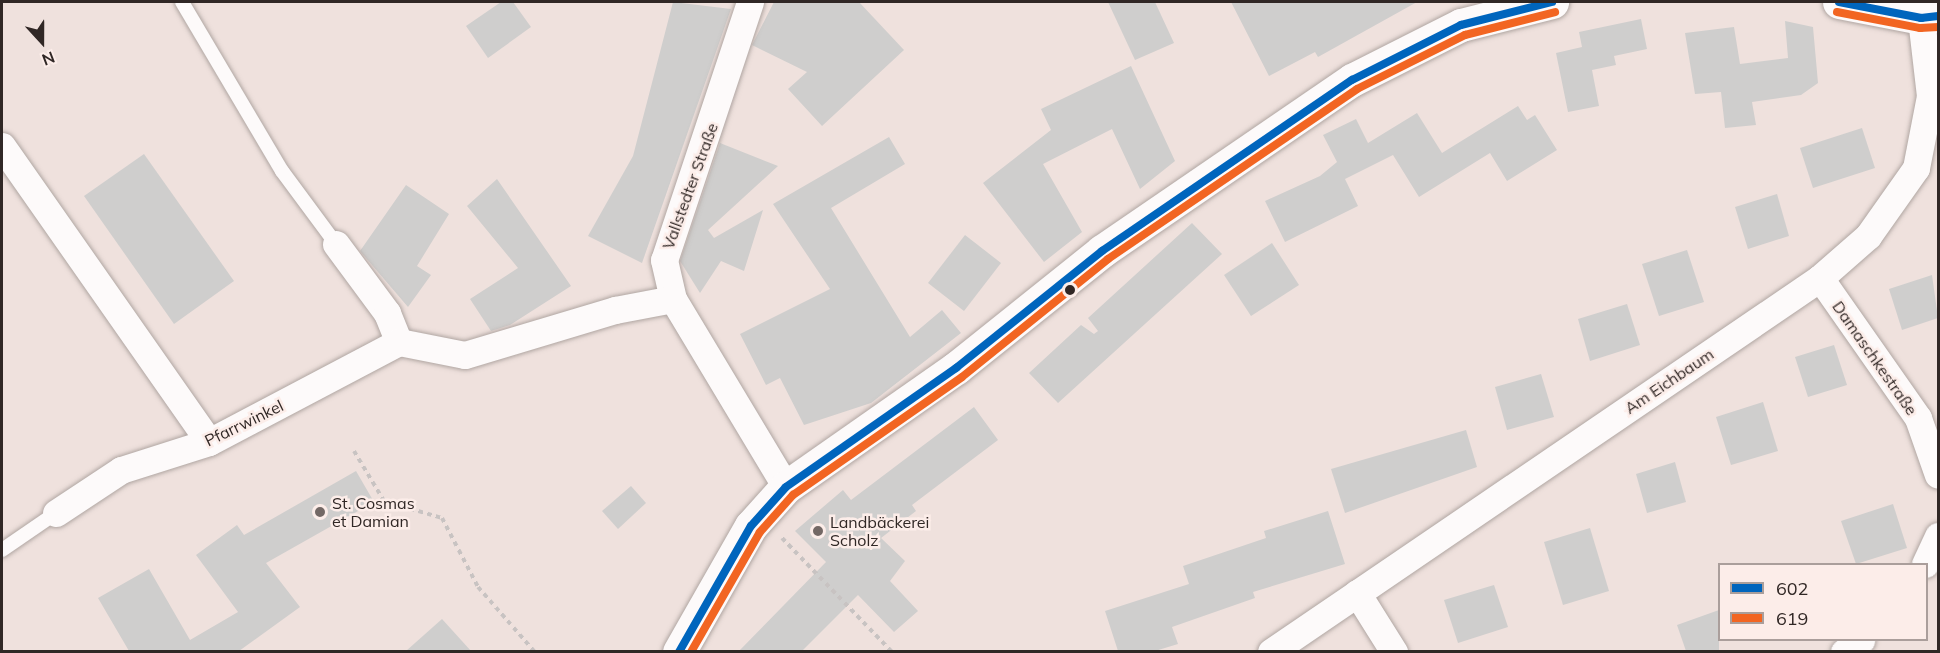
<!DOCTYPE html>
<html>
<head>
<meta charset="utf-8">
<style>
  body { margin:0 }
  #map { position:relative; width:1940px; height:653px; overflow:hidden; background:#efe1dd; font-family:Mulish,sans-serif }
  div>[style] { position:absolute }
  .building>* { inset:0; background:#cfcecd }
  .path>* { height:4px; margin-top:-2px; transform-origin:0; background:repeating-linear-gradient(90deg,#c8c3c2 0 4.5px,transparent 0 9px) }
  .roads { filter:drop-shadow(0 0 2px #b0a6a2) drop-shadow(0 0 2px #b0a6a2) }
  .service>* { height:14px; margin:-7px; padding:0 7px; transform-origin:7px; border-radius:7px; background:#fdfafa }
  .minor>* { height:27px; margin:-13.5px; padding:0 13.5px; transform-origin:13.5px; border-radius:13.5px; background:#fdfafa }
  .tertiary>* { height:33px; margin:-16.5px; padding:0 16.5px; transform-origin:16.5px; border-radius:16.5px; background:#fdfafa }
  .bus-1>* { height:8px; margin:-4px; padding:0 4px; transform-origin:4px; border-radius:4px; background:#0065bd }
  .bus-2>* { height:8px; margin:-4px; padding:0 4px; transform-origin:4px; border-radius:4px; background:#f26522 }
  .dots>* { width:16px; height:16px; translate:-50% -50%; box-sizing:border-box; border:3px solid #fcede9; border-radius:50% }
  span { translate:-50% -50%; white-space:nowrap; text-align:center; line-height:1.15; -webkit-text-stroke:5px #fcede9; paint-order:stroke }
  .street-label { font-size:16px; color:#302725 }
  .poi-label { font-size:16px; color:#302725 }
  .left { translate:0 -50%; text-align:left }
  .frame { position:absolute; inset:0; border:3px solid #302725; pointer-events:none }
  .legend { position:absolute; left:1718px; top:563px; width:210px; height:78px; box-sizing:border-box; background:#fcede9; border:2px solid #aa9e9b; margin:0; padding:8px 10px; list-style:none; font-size:18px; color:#302725 }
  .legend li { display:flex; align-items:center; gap:12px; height:30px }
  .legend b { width:30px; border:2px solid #aa9e9b }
  .north { position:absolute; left:12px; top:12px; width:60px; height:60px; -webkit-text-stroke:4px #fcede9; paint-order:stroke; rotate:159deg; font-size:16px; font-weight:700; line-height:24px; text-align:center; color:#302725 }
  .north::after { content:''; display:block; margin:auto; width:21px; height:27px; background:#302725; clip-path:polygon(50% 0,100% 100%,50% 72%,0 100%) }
</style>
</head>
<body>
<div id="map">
  <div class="building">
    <i style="clip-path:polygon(501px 2px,513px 2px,531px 27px,488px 58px,466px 26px)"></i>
    <i style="clip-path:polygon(673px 2px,731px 9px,642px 263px,588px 236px,633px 156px)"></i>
    <i style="clip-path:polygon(774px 2px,859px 2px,904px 50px,822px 126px,788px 89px,807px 72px,752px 45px)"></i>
    <i style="clip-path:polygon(1108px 2px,1155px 2px,1174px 43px,1135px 60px)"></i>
    <i style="clip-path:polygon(1231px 2px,1417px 2px,1318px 57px,1315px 52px,1269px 76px)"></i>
    <i style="clip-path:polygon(1641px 19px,1647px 49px,1614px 56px,1616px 65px,1592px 70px,1599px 106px,1568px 112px,1556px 53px,1582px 47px,1579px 32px)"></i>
    <i style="clip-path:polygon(1785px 21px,1813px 27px,1818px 83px,1801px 95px,1752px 102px,1756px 125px,1725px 128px,1721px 92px,1695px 94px,1685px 33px,1734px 27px,1740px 64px,1788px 58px)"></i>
    <i style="clip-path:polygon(1131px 66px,1175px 161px,1140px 189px,1112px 129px,1043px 164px,1082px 232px,1044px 262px,983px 183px,1051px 130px,1041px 109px)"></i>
    <i style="clip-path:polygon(1518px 106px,1527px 120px,1535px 115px,1557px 150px,1507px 181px,1490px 153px,1419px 197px,1393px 155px,1345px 179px,1358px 206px,1285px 242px,1265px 201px,1320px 176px,1337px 162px,1323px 135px,1356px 119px,1368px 143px,1417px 113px,1442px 153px)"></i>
    <i style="clip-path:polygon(1862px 128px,1875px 168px,1813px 188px,1800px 148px)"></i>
    <i style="clip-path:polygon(889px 137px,905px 164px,831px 208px,910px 337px,942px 310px,961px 333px,871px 403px,804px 425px,780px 378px,766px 385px,740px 334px,830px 289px,773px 204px)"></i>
    <i style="clip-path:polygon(720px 143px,778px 166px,708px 230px,714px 238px,763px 210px,744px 271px,721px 261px,700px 293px,680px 261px)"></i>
    <i style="clip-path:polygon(144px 154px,234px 281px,174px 324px,84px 196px)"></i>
    <i style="clip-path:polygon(497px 179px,571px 286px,510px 325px,491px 331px,470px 299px,518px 268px,467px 206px)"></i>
    <i style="clip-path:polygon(406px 185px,449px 214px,417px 266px,431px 275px,408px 307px,360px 251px)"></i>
    <i style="clip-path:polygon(1777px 194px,1789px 236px,1748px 249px,1735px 207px)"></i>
    <i style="clip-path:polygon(1192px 223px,1222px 254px,1058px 403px,1029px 373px,1081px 325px,1094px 334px,1098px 331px,1088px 318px)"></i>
    <i style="clip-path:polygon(965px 235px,1001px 263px,964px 311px,928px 283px)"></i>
    <i style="clip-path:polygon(1272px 243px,1299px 285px,1251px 316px,1224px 275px)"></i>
    <i style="clip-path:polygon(1687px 250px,1704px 302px,1659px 316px,1642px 264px)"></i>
    <i style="clip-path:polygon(1932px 275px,1938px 318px,1902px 330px,1889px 289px)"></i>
    <i style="clip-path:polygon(1627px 304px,1640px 345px,1590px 361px,1578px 319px)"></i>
    <i style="clip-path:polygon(1834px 345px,1847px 385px,1808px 397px,1795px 357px)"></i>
    <i style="clip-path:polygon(1541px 374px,1554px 417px,1507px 430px,1495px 387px)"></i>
    <i style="clip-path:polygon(1763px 402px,1778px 451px,1731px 465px,1716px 417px)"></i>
    <i style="clip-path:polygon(974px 407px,998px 440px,912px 505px,916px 511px,881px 538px,905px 561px,890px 581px,918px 611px,894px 632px,858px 595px,802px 651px,739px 651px,826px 562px,795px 531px,843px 490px,851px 500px)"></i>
    <i style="clip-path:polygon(1466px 430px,1477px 467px,1345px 513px,1331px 469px)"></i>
    <i style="clip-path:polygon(1675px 462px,1686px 502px,1647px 513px,1636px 474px)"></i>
    <i style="clip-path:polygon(356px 471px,374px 502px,266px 563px,300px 607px,239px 651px,129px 651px,98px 598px,149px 569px,190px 640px,238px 612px,196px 555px,237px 525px,244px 535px)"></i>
    <i style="clip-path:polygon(631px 486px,646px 503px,618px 529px,602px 511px)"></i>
    <i style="clip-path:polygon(1893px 504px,1907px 548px,1856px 564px,1841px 521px)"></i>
    <i style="clip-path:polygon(1328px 511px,1345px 564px,1253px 592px,1255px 598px,1172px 627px,1178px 644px,1155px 651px,1118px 651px,1105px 611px,1189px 584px,1183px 566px,1266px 538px,1264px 531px)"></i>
    <i style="clip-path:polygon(1590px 528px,1609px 591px,1563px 605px,1544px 542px)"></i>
    <i style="clip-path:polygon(1494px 585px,1508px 627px,1458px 643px,1444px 600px)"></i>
    <i style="clip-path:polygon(1719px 610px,1719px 651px,1686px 651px,1677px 625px)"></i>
    <i style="clip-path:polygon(442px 619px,471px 651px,406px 651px)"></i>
  </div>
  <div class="path">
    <i style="left:354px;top:451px;width:58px;rotate:59deg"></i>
    <i style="left:384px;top:501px;width:60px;rotate:16.3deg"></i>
    <i style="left:442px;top:518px;width:78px;rotate:62.4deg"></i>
    <i style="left:478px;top:587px;width:86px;rotate:48.8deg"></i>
    <i style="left:782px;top:538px;width:158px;rotate:46deg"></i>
  </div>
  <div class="roads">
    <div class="service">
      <i style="left:182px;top:2px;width:196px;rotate:59.4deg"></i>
      <i style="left:282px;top:171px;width:91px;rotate:53.5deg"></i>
      <i style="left:2px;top:550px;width:65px;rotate:-34.4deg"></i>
    </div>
    <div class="minor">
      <i style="left:750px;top:2px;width:272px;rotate:108.4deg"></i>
      <i style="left:664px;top:260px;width:40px;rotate:77deg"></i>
      <i style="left:673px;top:299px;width:219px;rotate:59deg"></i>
      <i style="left:2px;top:146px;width:361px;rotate:55deg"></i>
      <i style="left:336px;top:244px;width:86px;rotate:53.5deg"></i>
      <i style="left:387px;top:313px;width:31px;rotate:68deg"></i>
      <i style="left:1820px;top:278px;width:171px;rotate:55deg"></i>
      <i style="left:1918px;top:418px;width:60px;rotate:70.7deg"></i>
      <i style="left:56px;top:513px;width:78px;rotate:-33.5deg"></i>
      <i style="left:121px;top:470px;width:92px;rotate:-17.7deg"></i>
      <i style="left:209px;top:442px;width:215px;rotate:-27.8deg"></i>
      <i style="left:399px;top:342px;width:67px;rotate:11.1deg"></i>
      <i style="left:465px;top:355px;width:157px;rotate:-16.7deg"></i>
      <i style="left:615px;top:310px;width:59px;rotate:-10.7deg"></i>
      <i style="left:1925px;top:564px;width:31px;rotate:-65deg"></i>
      <i style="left:1357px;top:593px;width:70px;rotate:57.9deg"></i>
      <i style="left:1271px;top:652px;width:664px;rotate:-34.26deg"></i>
      <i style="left:1820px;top:278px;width:64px;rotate:-41.2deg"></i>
      <i style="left:1868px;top:236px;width:83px;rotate:-54.8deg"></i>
      <i style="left:1916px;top:168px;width:73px;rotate:-79deg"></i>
      <i style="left:1930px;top:96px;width:79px;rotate:-96.6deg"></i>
      <i style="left:1844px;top:652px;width:21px;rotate:-35deg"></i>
    </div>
    <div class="tertiary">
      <i style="left:1839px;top:2px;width:84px;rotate:11deg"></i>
      <i style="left:1921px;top:18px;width:17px;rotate:-7deg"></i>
      <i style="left:679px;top:652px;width:145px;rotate:-60.3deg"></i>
      <i style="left:751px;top:526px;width:52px;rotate:-48.1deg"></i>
      <i style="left:786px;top:487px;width:208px;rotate:-35deg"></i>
      <i style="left:956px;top:368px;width:187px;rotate:-38.7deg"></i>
      <i style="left:1102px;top:251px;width:303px;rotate:-34.4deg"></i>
      <i style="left:1352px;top:80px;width:122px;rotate:-26.8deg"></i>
      <i style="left:1461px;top:25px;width:94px;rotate:-14.2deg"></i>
    </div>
  </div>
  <div class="bus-1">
    <i style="left:1839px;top:2px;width:84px;rotate:11deg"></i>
    <i style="left:1921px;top:18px;width:17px;rotate:-7deg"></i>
    <i style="left:679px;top:652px;width:145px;rotate:-60.3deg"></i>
    <i style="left:751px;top:526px;width:52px;rotate:-48.1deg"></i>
    <i style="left:786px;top:487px;width:208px;rotate:-35deg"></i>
    <i style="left:956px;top:368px;width:187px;rotate:-38.7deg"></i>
    <i style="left:1102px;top:251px;width:303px;rotate:-34.4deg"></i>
    <i style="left:1352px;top:80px;width:122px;rotate:-26.8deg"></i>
    <i style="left:1461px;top:25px;width:94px;rotate:-14.2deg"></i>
  </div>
  <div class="bus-2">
    <i style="left:1837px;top:12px;width:85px;rotate:10.9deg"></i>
    <i style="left:1920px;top:28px;width:18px;rotate:-3deg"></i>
    <i style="left:691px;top:652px;width:138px;rotate:-60.1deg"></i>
    <i style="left:760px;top:532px;width:50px;rotate:-48.3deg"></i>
    <i style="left:793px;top:495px;width:206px;rotate:-34.9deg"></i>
    <i style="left:962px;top:377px;width:188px;rotate:-38.9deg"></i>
    <i style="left:1108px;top:259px;width:301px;rotate:-34.3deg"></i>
    <i style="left:1357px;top:89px;width:121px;rotate:-26.6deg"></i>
    <i style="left:1465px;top:35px;width:93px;rotate:-14.3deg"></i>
  </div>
  <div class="dots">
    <i style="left:1070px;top:290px;background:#302725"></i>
    <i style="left:320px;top:512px;background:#736865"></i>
    <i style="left:818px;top:531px;background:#736865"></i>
  </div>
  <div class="street-label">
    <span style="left:690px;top:186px;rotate:-70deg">Vallstedter Straße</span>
    <span style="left:1875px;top:358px;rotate:55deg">Damaschkestraße</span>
    <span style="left:1669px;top:381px;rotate:-34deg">Am Eichbaum</span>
    <span style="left:244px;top:423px;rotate:-26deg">Pfarrwinkel</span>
  </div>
  <div class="poi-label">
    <span class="left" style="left:332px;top:512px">St. Cosmas<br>et Damian</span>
    <span class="left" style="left:830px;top:531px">Landbäckerei<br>Scholz</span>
  </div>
  <div class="frame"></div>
  <ul class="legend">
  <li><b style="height:8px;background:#0065bd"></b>602</li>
  <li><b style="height:8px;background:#f26522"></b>619</li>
  </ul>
  <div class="north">N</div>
</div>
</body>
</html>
